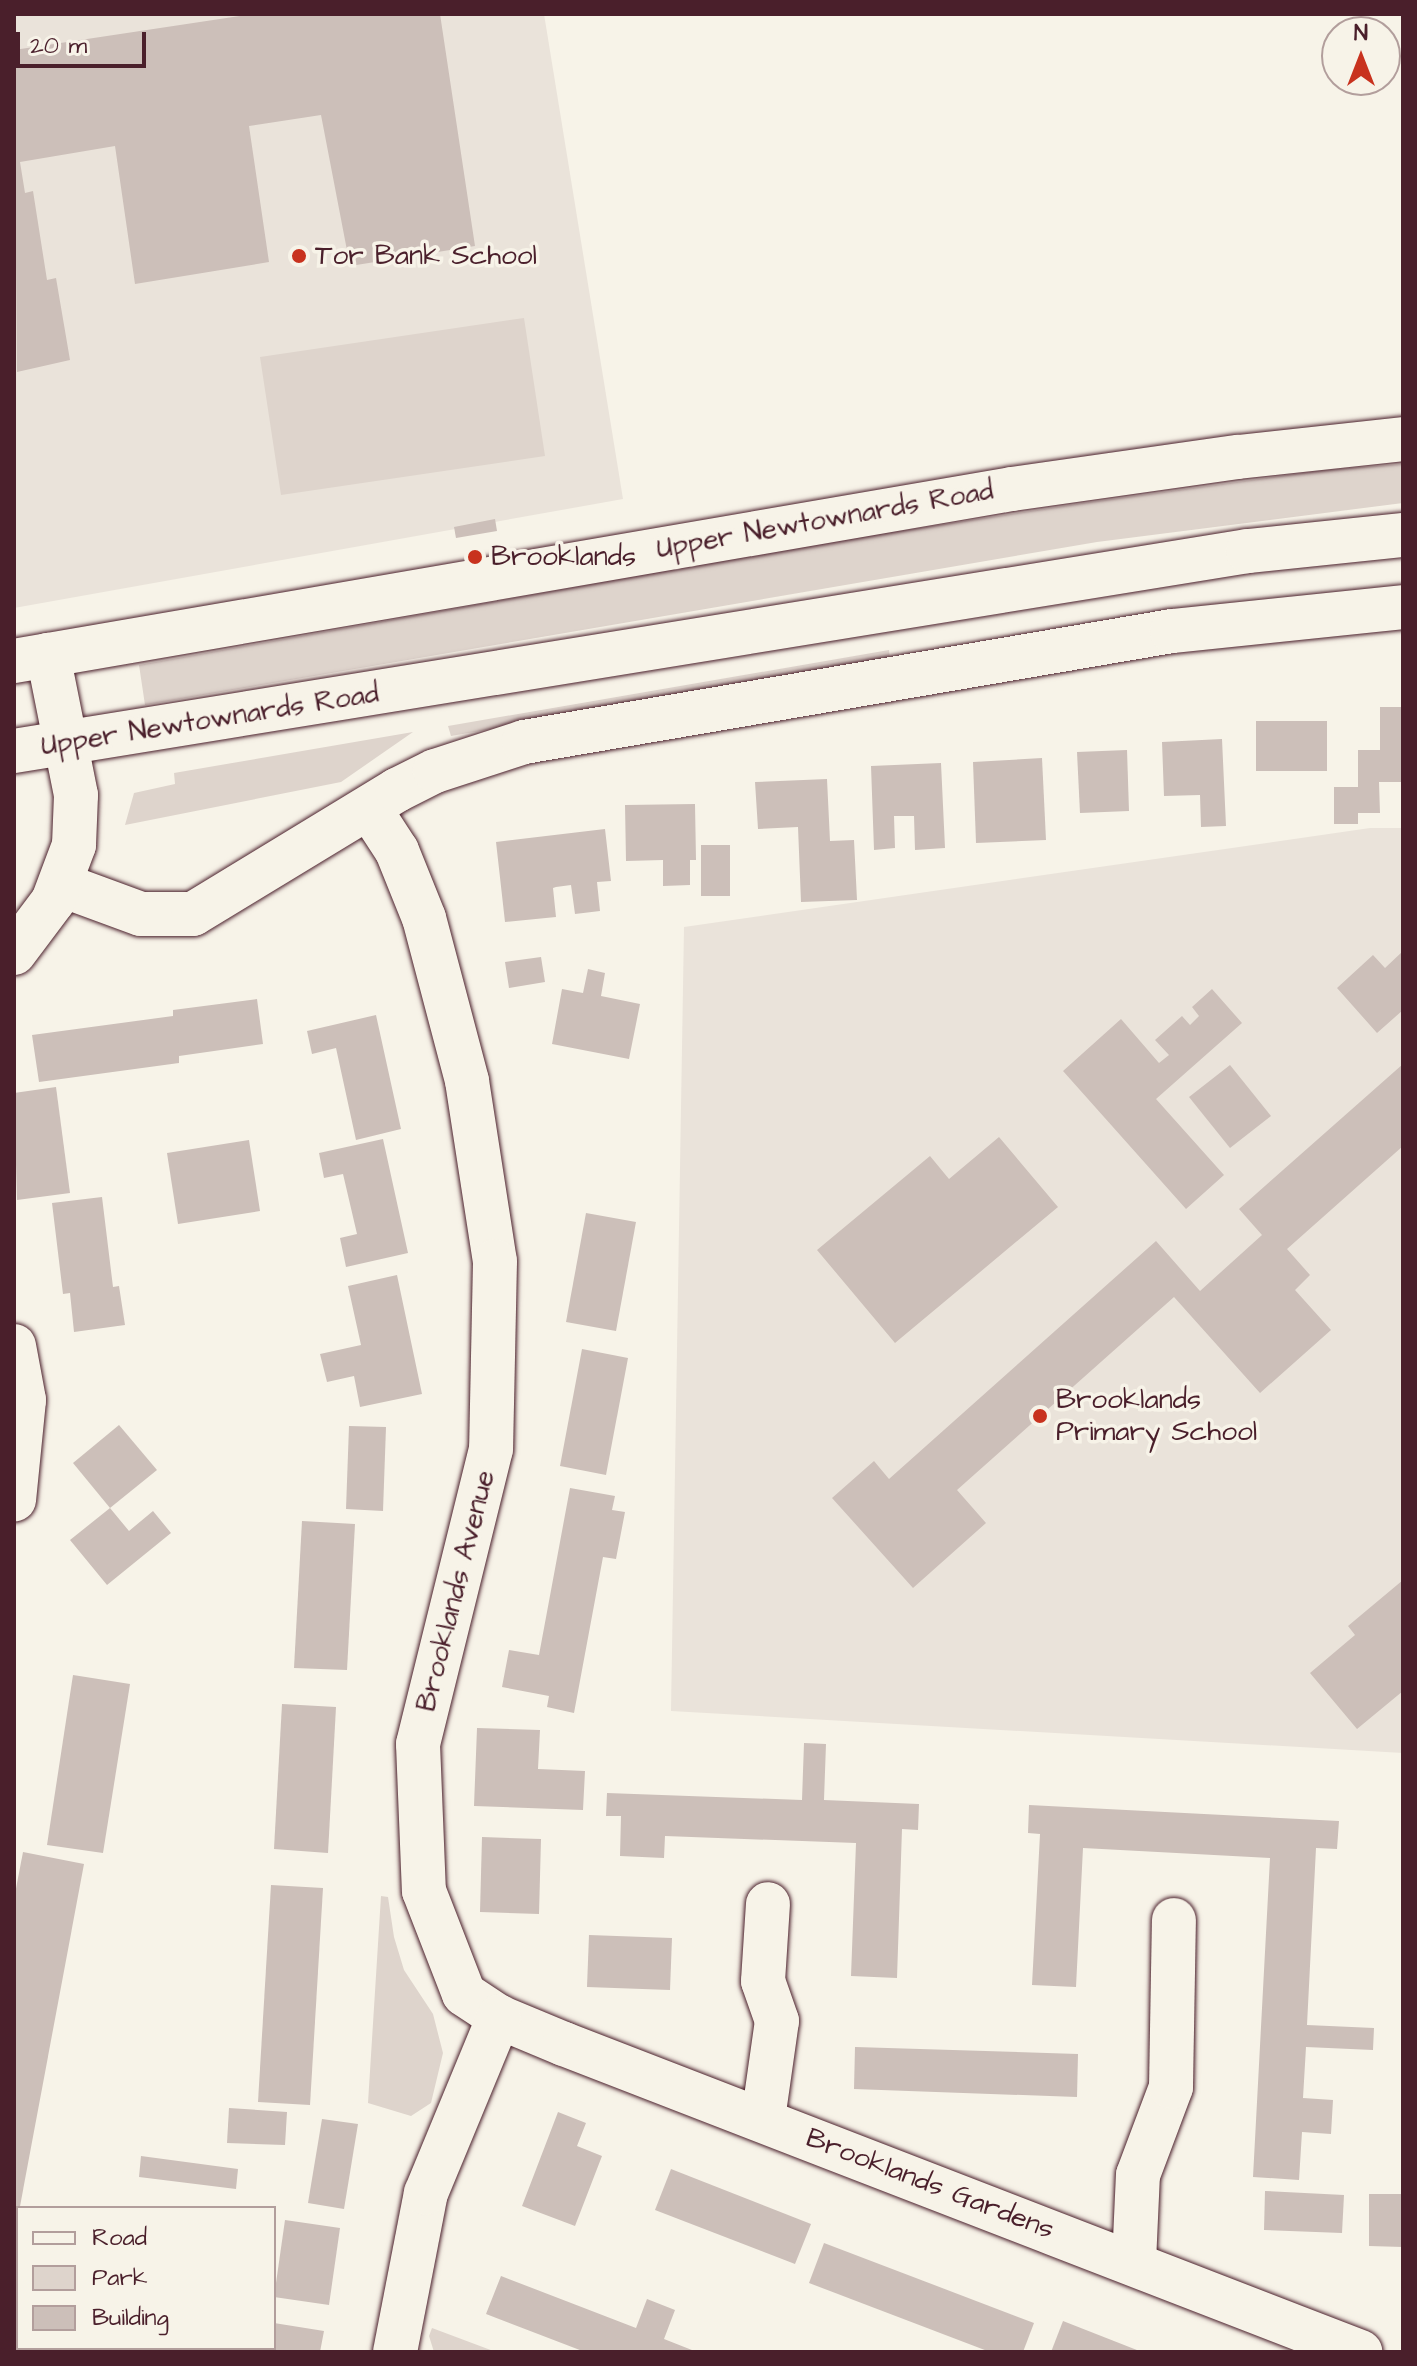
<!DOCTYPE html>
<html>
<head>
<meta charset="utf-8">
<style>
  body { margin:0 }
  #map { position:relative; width:1417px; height:2366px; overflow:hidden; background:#f7f3e8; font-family:"Architects Daughter",sans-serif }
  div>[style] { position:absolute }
  .built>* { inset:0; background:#eae3da }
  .green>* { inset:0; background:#ded4cc }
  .building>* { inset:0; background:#ccbfb9 }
  .roads { filter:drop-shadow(0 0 2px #4a1f2b) drop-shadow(0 0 2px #4a1f2b) }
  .minor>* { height:44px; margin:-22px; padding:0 22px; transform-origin:22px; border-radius:22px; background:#f7f3e8 }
  .highway>* { height:44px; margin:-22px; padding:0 22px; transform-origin:22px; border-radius:22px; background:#f7f3e8 }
  .dots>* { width:22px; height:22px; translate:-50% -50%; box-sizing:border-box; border:4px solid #f7f3e8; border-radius:50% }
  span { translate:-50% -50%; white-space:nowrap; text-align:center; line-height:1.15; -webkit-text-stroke:7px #f7f3e8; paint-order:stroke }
  .poi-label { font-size:28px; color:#4a1f2b }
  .left { translate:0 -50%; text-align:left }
  .street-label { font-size:28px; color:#4a1f2b }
  .frame { position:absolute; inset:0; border:16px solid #4a1f2b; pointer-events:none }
  .legend { position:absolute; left:16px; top:2206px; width:260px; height:144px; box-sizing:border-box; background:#f7f3e8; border:2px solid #b29e9c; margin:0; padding:10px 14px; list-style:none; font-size:24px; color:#4a1f2b }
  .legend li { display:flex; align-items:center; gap:16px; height:40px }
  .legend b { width:40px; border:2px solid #b29e9c }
  .north { position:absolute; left:1321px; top:16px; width:80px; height:80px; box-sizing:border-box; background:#f7f3e8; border:2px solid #b29e9c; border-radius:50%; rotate:0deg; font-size:22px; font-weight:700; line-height:32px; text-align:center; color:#4a1f2b }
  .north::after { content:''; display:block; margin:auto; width:28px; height:36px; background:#c8321e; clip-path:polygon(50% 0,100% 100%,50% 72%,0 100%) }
  .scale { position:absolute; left:16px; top:32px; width:130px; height:36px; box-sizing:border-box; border:4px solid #4a1f2b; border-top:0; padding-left:10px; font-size:24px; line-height:28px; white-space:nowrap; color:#4a1f2b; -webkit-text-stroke:6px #f7f3e8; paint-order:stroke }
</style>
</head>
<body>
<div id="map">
  <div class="built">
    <i style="clip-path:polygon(14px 14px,544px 14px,623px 499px,14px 608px)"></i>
    <i style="clip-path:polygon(1370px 828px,1403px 828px,1403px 1753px,671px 1711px,684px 927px)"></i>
  </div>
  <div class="green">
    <i style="clip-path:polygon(524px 318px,545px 456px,281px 495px,260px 357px)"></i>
    <i style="clip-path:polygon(1403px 464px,1403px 503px,1097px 542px,145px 705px,139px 665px,821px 543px,1084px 503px,1325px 470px)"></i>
    <i style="clip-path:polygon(889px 650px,890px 660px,451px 736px,448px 726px)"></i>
    <i style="clip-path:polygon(413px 732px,341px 782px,125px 825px,134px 793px,175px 784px,174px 773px)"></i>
    <i style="clip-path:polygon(381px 1896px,388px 1897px,394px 1937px,404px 1970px,433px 2014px,443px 2053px,431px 2103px,411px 2116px,368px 2103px)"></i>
    <i style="clip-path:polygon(432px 2328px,496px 2352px,434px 2352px,429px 2336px)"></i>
  </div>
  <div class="building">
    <i style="clip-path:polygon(253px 14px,440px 14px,475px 246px,350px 266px,321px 115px,249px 126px,269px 262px,135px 284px,115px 146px,20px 162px,25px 193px,33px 191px,47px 280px,56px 278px,70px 360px,17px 372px,14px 50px)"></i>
    <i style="clip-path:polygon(495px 519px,497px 531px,456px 538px,454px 527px)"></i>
    <i style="clip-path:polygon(1380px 707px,1403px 707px,1403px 782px,1379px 782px,1380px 813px,1358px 813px,1358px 824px,1334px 824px,1334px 787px,1358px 787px,1358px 750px,1380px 750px)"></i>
    <i style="clip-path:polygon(1256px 721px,1327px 721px,1327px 771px,1256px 771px)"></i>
    <i style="clip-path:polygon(1222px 739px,1226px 826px,1201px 827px,1200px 795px,1164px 796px,1162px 742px)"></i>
    <i style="clip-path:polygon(1127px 750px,1129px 811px,1080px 813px,1077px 752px)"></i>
    <i style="clip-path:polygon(1042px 758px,1046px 840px,976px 843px,973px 762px)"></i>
    <i style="clip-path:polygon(941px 763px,945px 848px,915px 850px,914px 816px,894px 816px,895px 848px,874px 850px,871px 766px)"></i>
    <i style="clip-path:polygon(827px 779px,830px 841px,854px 840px,857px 900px,801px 902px,798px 827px,758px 829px,755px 782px)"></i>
    <i style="clip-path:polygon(695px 804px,696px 860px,690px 860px,690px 885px,663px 886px,663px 860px,626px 861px,625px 805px)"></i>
    <i style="clip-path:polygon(605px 829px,611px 881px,597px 882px,600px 911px,575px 914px,571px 885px,556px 887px,553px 888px,556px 917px,505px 922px,496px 842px)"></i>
    <i style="clip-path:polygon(701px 845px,730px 845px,730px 896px,701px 896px)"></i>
    <i style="clip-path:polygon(1403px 951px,1403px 1010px,1377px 1033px,1337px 988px,1373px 955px,1385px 968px)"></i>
    <i style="clip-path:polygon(541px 957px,545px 982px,509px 988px,505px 962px)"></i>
    <i style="clip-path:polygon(588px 969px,605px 973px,601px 996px,640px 1004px,629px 1059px,552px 1044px,562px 989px,583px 993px)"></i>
    <i style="clip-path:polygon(1212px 989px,1242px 1023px,1156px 1099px,1224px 1175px,1186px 1209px,1063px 1071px,1121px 1019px,1159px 1063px,1169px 1055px,1155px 1040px,1182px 1016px,1190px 1025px,1199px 1016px,1192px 1007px)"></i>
    <i style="clip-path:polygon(257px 999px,263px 1044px,179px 1056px,179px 1063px,39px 1082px,32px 1035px,173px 1016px,173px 1010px)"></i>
    <i style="clip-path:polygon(376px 1015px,401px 1129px,356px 1140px,336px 1048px,312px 1054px,307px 1031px)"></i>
    <i style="clip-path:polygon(1403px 1064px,1403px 1146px,1287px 1249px,1310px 1275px,1295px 1290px,1331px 1330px,1260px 1393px,1174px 1297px,957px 1490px,986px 1523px,913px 1588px,832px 1498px,874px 1461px,889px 1479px,1156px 1241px,1200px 1291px,1262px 1235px,1239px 1209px)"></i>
    <i style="clip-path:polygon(1230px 1065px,1271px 1116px,1230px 1148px,1189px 1097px)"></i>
    <i style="clip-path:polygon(56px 1087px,70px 1193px,17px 1200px,14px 1093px)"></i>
    <i style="clip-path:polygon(999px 1137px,1058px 1207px,895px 1343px,817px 1250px,930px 1156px,949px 1179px)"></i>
    <i style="clip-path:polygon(383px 1139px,408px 1253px,346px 1267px,340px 1238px,357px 1234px,343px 1174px,324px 1178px,319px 1153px)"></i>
    <i style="clip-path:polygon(249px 1140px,260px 1211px,178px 1224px,167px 1153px)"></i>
    <i style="clip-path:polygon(102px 1197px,113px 1287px,119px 1286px,125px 1325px,74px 1332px,70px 1293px,63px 1294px,52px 1203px)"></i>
    <i style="clip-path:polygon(586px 1213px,636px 1222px,616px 1331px,566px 1322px)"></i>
    <i style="clip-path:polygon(397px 1275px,422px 1394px,360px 1407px,354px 1376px,327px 1382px,320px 1354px,361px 1345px,348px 1286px)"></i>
    <i style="clip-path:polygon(582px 1349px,628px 1358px,606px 1475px,560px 1466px)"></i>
    <i style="clip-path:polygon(119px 1425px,157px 1470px,110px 1508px,73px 1463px)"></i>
    <i style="clip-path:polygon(349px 1426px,386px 1427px,383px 1511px,346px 1509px)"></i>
    <i style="clip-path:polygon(570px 1488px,615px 1496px,612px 1510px,625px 1512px,616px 1559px,603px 1557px,574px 1713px,547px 1707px,549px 1696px,502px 1687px,509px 1650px,539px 1655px)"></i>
    <i style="clip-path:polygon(110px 1508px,129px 1531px,153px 1511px,171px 1533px,107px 1585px,70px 1540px)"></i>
    <i style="clip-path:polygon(302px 1521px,355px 1524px,347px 1670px,294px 1668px)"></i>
    <i style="clip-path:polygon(1403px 1580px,1403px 1691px,1357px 1729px,1310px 1673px,1355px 1635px,1348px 1626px)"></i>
    <i style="clip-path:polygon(73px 1675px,130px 1684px,103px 1853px,47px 1845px)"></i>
    <i style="clip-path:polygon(282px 1704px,336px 1707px,328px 1853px,274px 1849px)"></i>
    <i style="clip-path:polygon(477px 1728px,540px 1730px,538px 1769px,585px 1771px,583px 1810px,474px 1806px)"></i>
    <i style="clip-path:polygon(804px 1743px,826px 1744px,824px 1800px,919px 1804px,918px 1830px,902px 1829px,897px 1978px,851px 1976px,856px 1843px,665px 1836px,664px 1858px,620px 1856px,621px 1816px,606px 1816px,607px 1793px,802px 1800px)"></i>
    <i style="clip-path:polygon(1029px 1805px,1339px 1821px,1337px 1849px,1316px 1848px,1307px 2025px,1374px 2028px,1373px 2050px,1306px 2047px,1303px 2098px,1333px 2100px,1331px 2134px,1302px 2132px,1299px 2180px,1253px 2177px,1270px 1858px,1083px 1848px,1076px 1987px,1032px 1985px,1040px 1834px,1028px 1833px)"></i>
    <i style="clip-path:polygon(482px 1837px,541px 1839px,539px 1914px,480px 1912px)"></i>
    <i style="clip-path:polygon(23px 1852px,84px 1864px,15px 2233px,14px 1899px)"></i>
    <i style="clip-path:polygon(271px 1885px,323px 1888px,310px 2105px,258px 2102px)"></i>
    <i style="clip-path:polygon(589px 1935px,672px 1938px,670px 1990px,587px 1987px)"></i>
    <i style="clip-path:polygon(855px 2047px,1078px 2054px,1077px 2097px,854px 2089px)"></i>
    <i style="clip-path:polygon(229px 2108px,287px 2112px,285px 2145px,227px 2143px)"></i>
    <i style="clip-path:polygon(558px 2112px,586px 2123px,577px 2146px,602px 2156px,575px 2226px,522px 2206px)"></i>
    <i style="clip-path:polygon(322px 2119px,358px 2124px,344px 2209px,308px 2203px)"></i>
    <i style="clip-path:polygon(141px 2156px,238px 2169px,236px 2189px,139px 2177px)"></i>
    <i style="clip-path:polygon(671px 2169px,811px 2224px,795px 2264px,655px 2210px)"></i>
    <i style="clip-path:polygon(1265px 2191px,1344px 2195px,1342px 2233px,1264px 2230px)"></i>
    <i style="clip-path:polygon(1369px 2194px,1403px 2194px,1403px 2247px,1369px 2246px)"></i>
    <i style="clip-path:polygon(285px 2220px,340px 2228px,329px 2305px,274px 2297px)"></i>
    <i style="clip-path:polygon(824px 2243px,1034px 2323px,1023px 2352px,990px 2352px,809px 2283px)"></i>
    <i style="clip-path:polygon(501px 2276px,636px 2328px,647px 2299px,675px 2310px,664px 2339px,697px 2352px,585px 2352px,486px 2314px)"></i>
    <i style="clip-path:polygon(1063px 2321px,1142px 2352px,1051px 2352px)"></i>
    <i style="clip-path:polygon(274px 2323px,324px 2331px,320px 2352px,258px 2352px,259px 2348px,274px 2348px)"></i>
  </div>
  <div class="roads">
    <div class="minor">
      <i style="left:369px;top:808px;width:51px;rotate:56.9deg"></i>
      <i style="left:397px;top:851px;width:72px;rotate:68.1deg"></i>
      <i style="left:424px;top:918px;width:169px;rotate:75.2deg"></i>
      <i style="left:467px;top:1081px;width:182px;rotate:81.2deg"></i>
      <i style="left:495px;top:1261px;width:188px;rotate:91.2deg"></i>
      <i style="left:491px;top:1449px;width:304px;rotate:103.9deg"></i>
      <i style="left:418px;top:1744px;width:147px;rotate:87.7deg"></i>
      <i style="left:424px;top:1891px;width:110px;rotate:68.8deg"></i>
      <i style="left:464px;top:1994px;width:42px;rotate:33.3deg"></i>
      <i style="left:499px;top:2017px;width:70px;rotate:22.6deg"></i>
      <i style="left:564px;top:2044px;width:854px;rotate:21.15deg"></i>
      <i style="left:62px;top:885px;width:84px;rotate:20.2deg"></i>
      <i style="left:141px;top:914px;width:52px"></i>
      <i style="left:193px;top:914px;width:239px;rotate:-31.3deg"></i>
      <i style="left:397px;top:790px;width:42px;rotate:-26.6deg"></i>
      <i style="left:435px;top:771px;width:94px;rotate:-18deg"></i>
      <i style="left:524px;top:742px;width:657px;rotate:-9.72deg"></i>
      <i style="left:1172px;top:631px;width:232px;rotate:-5.9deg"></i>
      <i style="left:14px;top:953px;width:65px;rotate:-53.1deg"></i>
      <i style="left:53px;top:901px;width:60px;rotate:-69.4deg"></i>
      <i style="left:74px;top:845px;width:50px;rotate:-87.7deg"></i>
      <i style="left:76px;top:795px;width:143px;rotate:-101.3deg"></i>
      <i style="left:14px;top:1346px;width:55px;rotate:79.5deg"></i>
      <i style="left:24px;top:1400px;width:100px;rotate:95.7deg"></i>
      <i style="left:763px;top:2119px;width:99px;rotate:-81.9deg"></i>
      <i style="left:777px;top:2021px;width:42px;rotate:-109.3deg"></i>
      <i style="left:763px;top:1981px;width:77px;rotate:-86.3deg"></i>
      <i style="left:1134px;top:2262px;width:87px;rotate:-87.4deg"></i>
      <i style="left:1138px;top:2175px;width:94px;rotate:-69.4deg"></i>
      <i style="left:1171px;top:2087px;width:167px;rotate:-89deg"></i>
      <i style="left:395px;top:2352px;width:162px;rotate:-79deg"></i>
      <i style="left:426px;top:2193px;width:191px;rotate:-67.5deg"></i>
    </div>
    <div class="highway">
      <i style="left:14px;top:661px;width:1013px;rotate:-9.78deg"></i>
      <i style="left:1012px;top:489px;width:228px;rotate:-8.1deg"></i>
      <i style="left:1238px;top:457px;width:166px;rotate:-6.2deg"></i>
      <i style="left:14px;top:751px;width:1250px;rotate:-9.21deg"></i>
      <i style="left:1248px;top:551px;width:156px;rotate:-5.9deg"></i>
    </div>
  </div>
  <div class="dots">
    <i style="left:299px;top:256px;background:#c8321e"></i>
    <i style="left:475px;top:557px;background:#c8321e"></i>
    <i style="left:1040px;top:1416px;background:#c8321e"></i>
  </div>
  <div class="poi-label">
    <span class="left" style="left:315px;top:256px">Tor Bank School</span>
    <span class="left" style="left:491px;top:557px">Brooklands</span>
    <span class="left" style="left:1056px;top:1416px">Brooklands<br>Primary School</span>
  </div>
  <div class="street-label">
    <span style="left:825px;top:520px;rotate:-10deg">Upper Newtownards Road</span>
    <span style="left:210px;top:720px;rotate:-9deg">Upper Newtownards Road</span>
    <span style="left:456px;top:1591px;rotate:-76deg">Brooklands Avenue</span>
    <span style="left:930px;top:2184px;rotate:21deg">Brooklands Gardens</span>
  </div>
  <div class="frame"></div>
  <ul class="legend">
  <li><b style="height:10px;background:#f7f3e8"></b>Road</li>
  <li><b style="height:22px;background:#ded4cc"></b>Park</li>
  <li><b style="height:22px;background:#ccbfb9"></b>Building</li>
  </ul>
  <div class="north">N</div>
  <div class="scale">20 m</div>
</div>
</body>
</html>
